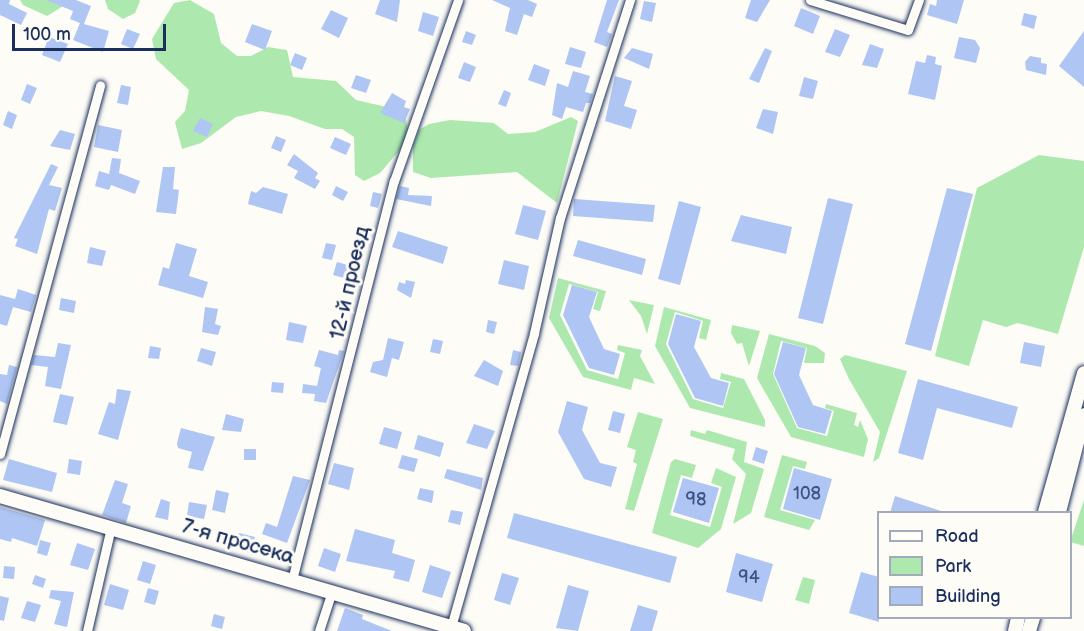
<!DOCTYPE html>
<html>
<head>
<meta charset="utf-8">
<style>
  body { margin:0 }
  #map { position:relative; width:1084px; height:631px; overflow:hidden; background:#fdfcf7; font-family:"Balsamiq Sans",sans-serif }
  div>[style] { position:absolute }
  .green>* { inset:0; background:#ade9ae }
  .building>* { inset:0; background:#afc5f3 }
  .roads { filter:drop-shadow(0 0 2px #1b2f5e) drop-shadow(0 0 2px #1b2f5e) }
  .street>* { height:9px; margin:-4.5px; padding:0 4.5px; transform-origin:4.5px; border-radius:4.5px; background:#fdfcf7 }
  .secondary>* { height:14px; margin:-7px; padding:0 7px; transform-origin:7px; border-radius:7px; background:#fdfcf7 }
  span { translate:-50% -50%; white-space:nowrap; text-align:center; line-height:1.15; -webkit-text-stroke:6px #fdfcf7; paint-order:stroke }
  .number-label { font-size:18px; color:#405483 }
  .number-label span { -webkit-text-stroke-width:0 }
  .street-label { font-size:21px; color:#1b2f5e }
  .legend { position:absolute; left:877px; top:511px; width:195px; height:108px; box-sizing:border-box; background:#fdfcf7; border:2px solid #a3aaba; margin:0; padding:8px 10px; list-style:none; font-size:18px; color:#1b2f5e }
  .legend li { display:flex; align-items:center; gap:12px; height:30px }
  .legend b { width:30px; border:2px solid #a3aaba }
  .scale { position:absolute; left:12px; top:24px; width:154px; height:27px; box-sizing:border-box; border:3px solid #1b2f5e; border-top:0; padding-left:8px; font-size:18px; line-height:21px; white-space:nowrap; color:#1b2f5e; -webkit-text-stroke:4px #fdfcf7; paint-order:stroke }
</style>
</head>
<body>
<div id="map">
  <div class="green">
    <i style="clip-path:polygon(20px 0,73px 0,47px 16px,23px 5px)"></i>
    <i style="clip-path:polygon(105px 0,139px 0,140px 1px,135px 13px,123px 19px,108px 9px)"></i>
    <i style="clip-path:polygon(190px 0,214px 14px,221px 43px,237px 56px,251px 56px,268px 47px,287px 50px,293px 77px,336px 81px,356px 100px,404px 111px,408px 130px,403px 146px,380px 173px,364px 181px,355px 175px,354px 137px,342px 129px,325px 129px,289px 116px,261px 111px,236px 117px,201px 143px,182px 149px,175px 122px,185px 111px,189px 90px,156px 59px,152px 39px,174px 3px)"></i>
    <i style="clip-path:polygon(571px 117px,578px 121px,557px 203px,517px 172px,431px 178px,413px 172px,413px 146px,419px 130px,429px 124px,450px 120px,494px 123px,508px 134px,535px 132px)"></i>
    <i style="clip-path:polygon(1039px 155px,1084px 161px,1084px 247px,1058px 334px,1018px 323px,1006px 327px,983px 320px,969px 366px,935px 356px,977px 188px)"></i>
    <i style="clip-path:polygon(558px 278px,606px 291px,600px 311px,593px 309px,598px 292px,569px 284px,560px 315px,587px 370px,618px 379px,625px 353px,617px 350px,618px 345px,642px 350px,640px 356px,655px 384px,634px 378px,631px 390px,583px 377px,549px 318px)"></i>
    <i style="clip-path:polygon(629px 300px,654px 305px,647px 334px,641px 316px)"></i>
    <i style="clip-path:polygon(664px 307px,711px 320px,706px 340px,699px 338px,703px 321px,675px 312px,666px 344px,693px 399px,723px 408px,731px 382px,720px 379px,721px 373px,744px 379px,765px 420px,765px 427px,690px 408px,655px 346px)"></i>
    <i style="clip-path:polygon(732px 325px,760px 331px,749px 366px,742px 343px,737px 344px,731px 333px)"></i>
    <i style="clip-path:polygon(769px 334px,815px 346px,825px 353px,824px 363px,804px 363px,807px 348px,781px 341px,773px 374px,797px 428px,827px 436px,834px 411px,825px 408px,826px 404px,857px 413px,854px 425px,858px 427px,860px 420px,868px 439px,864px 457px,791px 437px,757px 378px)"></i>
    <i style="clip-path:polygon(845px 355px,907px 371px,879px 458px,873px 462px,880px 432px,849px 379px,840px 359px)"></i>
    <i style="clip-path:polygon(638px 412px,663px 419px,634px 511px,625px 509px,637px 464px,633px 462px,636px 450px,627px 447px)"></i>
    <i style="clip-path:polygon(691px 430px,705px 434px,707px 430px,747px 442px,744px 462px,764px 469px,751px 513px,733px 524px,746px 474px,732px 459px,735px 449px,690px 436px)"></i>
    <i style="clip-path:polygon(782px 455px,807px 462px,805px 469px,793px 466px,780px 510px,815px 520px,809px 530px,764px 517px)"></i>
    <i style="clip-path:polygon(675px 459px,696px 465px,692px 478px,681px 475px,670px 515px,710px 527px,722px 487px,711px 483px,716px 468px,736px 477px,721px 529px,698px 548px,652px 533px,671px 462px)"></i>
    <i style="clip-path:polygon(1084px 500px,1084px 546px,1070px 542px)"></i>
    <i style="clip-path:polygon(803px 577px,815px 580px,809px 604px,795px 600px)"></i>
  </div>
  <div class="building">
    <i style="clip-path:polygon(0 0,10px 0,9px 4px,27px 13px,21px 25px,0 15px)"></i>
    <i style="clip-path:polygon(46px 0,76px 0,91px 6px,84px 24px,109px 31px,103px 52px,73px 40px,80px 23px,70px 19px,73px 11px)"></i>
    <i style="clip-path:polygon(380px 0,400px 0,397px 22px,375px 14px)"></i>
    <i style="clip-path:polygon(492px 0,528px 0,537px 4px,532px 17px,524px 14px,517px 35px,505px 31px,510px 8px)"></i>
    <i style="clip-path:polygon(607px 0,619px 0,607px 32px,612px 34px,607px 47px,594px 42px)"></i>
    <i style="clip-path:polygon(751px 0,770px 0,757px 22px,745px 18px)"></i>
    <i style="clip-path:polygon(937px 0,964px 0,957px 24px,927px 15px,930px 4px,936px 6px)"></i>
    <i style="clip-path:polygon(644px 1px,656px 3px,652px 22px,640px 19px)"></i>
    <i style="clip-path:polygon(801px 8px,820px 16px,813px 34px,794px 26px)"></i>
    <i style="clip-path:polygon(331px 10px,348px 18px,339px 38px,321px 29px)"></i>
    <i style="clip-path:polygon(423px 12px,439px 17px,433px 36px,418px 31px)"></i>
    <i style="clip-path:polygon(1024px 13px,1037px 16px,1034px 29px,1021px 25px)"></i>
    <i style="clip-path:polygon(252px 24px,272px 31px,265px 50px,245px 42px)"></i>
    <i style="clip-path:polygon(127px 29px,140px 34px,133px 49px,121px 44px)"></i>
    <i style="clip-path:polygon(835px 29px,850px 35px,840px 57px,825px 52px)"></i>
    <i style="clip-path:polygon(466px 31px,476px 35px,472px 45px,462px 42px)"></i>
    <i style="clip-path:polygon(1084px 31px,1084px 87px,1059px 66px)"></i>
    <i style="clip-path:polygon(49px 37px,68px 44px,60px 62px,42px 55px)"></i>
    <i style="clip-path:polygon(959px 37px,975px 40px,980px 48px,976px 63px,954px 58px)"></i>
    <i style="clip-path:polygon(870px 44px,884px 49px,877px 68px,862px 65px)"></i>
    <i style="clip-path:polygon(570px 47px,586px 52px,581px 68px,565px 64px)"></i>
    <i style="clip-path:polygon(632px 48px,653px 54px,649px 69px,624px 58px)"></i>
    <i style="clip-path:polygon(765px 48px,772px 51px,759px 83px,749px 79px)"></i>
    <i style="clip-path:polygon(295px 53px,307px 58px,302px 70px,290px 65px)"></i>
    <i style="clip-path:polygon(927px 55px,936px 57px,935px 64px,942px 66px,935px 100px,908px 94px,916px 61px,925px 63px)"></i>
    <i style="clip-path:polygon(1030px 56px,1041px 58px,1041px 63px,1047px 64px,1046px 75px,1026px 70px,1025px 62px)"></i>
    <i style="clip-path:polygon(464px 62px,476px 67px,470px 82px,458px 78px)"></i>
    <i style="clip-path:polygon(534px 64px,550px 70px,545px 86px,528px 80px)"></i>
    <i style="clip-path:polygon(573px 71px,590px 76px,585px 92px,593px 94px,590px 103px,586px 103px,583px 112px,566px 107px,562px 119px,552px 115px,557px 83px,568px 87px)"></i>
    <i style="clip-path:polygon(356px 75px,371px 80px,366px 93px,351px 88px)"></i>
    <i style="clip-path:polygon(615px 76px,632px 81px,624px 106px,637px 110px,631px 129px,605px 121px)"></i>
    <i style="clip-path:polygon(804px 77px,818px 81px,813px 99px,799px 96px)"></i>
    <i style="clip-path:polygon(27px 84px,37px 88px,30px 104px,21px 100px)"></i>
    <i style="clip-path:polygon(121px 85px,131px 87px,128px 105px,117px 103px)"></i>
    <i style="clip-path:polygon(504px 90px,511px 93px,506px 107px,498px 104px)"></i>
    <i style="clip-path:polygon(392px 93px,406px 101px,404px 107px,410px 109px,404px 123px,380px 113px)"></i>
    <i style="clip-path:polygon(763px 109px,778px 112px,773px 134px,756px 128px)"></i>
    <i style="clip-path:polygon(8px 111px,17px 115px,12px 129px,3px 125px)"></i>
    <i style="clip-path:polygon(200px 118px,213px 124px,207px 137px,193px 131px)"></i>
    <i style="clip-path:polygon(98px 125px,122px 130px,118px 152px,94px 147px)"></i>
    <i style="clip-path:polygon(60px 130px,75px 134px,70px 150px,50px 146px)"></i>
    <i style="clip-path:polygon(276px 136px,286px 140px,281px 152px,271px 148px)"></i>
    <i style="clip-path:polygon(335px 137px,351px 144px,346px 155px,330px 148px)"></i>
    <i style="clip-path:polygon(294px 154px,318px 173px,315px 178px,320px 181px,315px 189px,294px 178px,298px 171px,287px 165px)"></i>
    <i style="clip-path:polygon(112px 158px,121px 159px,119px 173px,140px 181px,135px 194px,111px 185px,109px 190px,95px 186px,99px 171px,109px 174px)"></i>
    <i style="clip-path:polygon(51px 164px,58px 167px,49px 185px,62px 188px,55px 211px,49px 209px,37px 254px,15px 246px,18px 239px,14px 238px)"></i>
    <i style="clip-path:polygon(163px 167px,175px 167px,173px 189px,179px 190px,176px 214px,156px 212px)"></i>
    <i style="clip-path:polygon(336px 186px,348px 192px,343px 201px,332px 195px)"></i>
    <i style="clip-path:polygon(400px 186px,409px 188px,408px 195px,432px 196px,431px 206px,396px 199px)"></i>
    <i style="clip-path:polygon(263px 187px,288px 194px,282px 214px,248px 204px,251px 191px,256px 193px)"></i>
    <i style="clip-path:polygon(947px 188px,973px 194px,931px 351px,905px 344px)"></i>
    <i style="clip-path:polygon(373px 192px,382px 194px,378px 208px,370px 206px)"></i>
    <i style="clip-path:polygon(828px 198px,853px 204px,823px 324px,798px 318px)"></i>
    <i style="clip-path:polygon(574px 199px,655px 205px,653px 222px,573px 216px)"></i>
    <i style="clip-path:polygon(679px 201px,701px 207px,680px 285px,658px 279px)"></i>
    <i style="clip-path:polygon(523px 205px,546px 211px,538px 240px,515px 234px)"></i>
    <i style="clip-path:polygon(741px 215px,792px 227px,786px 254px,731px 241px)"></i>
    <i style="clip-path:polygon(398px 231px,448px 247px,443px 264px,392px 247px)"></i>
    <i style="clip-path:polygon(578px 240px,646px 259px,642px 275px,573px 256px)"></i>
    <i style="clip-path:polygon(176px 243px,197px 249px,189px 276px,208px 282px,203px 298px,158px 285px,163px 267px,169px 269px)"></i>
    <i style="clip-path:polygon(326px 243px,336px 245px,332px 260px,322px 258px)"></i>
    <i style="clip-path:polygon(90px 247px,106px 251px,102px 266px,87px 263px)"></i>
    <i style="clip-path:polygon(504px 260px,529px 266px,524px 290px,498px 284px)"></i>
    <i style="clip-path:polygon(337px 262px,351px 266px,348px 279px,333px 275px)"></i>
    <i style="clip-path:polygon(406px 280px,415px 282px,411px 298px,397px 290px,399px 282px,405px 284px)"></i>
    <i style="clip-path:polygon(572px 285px,597px 292px,589px 317px,604px 349px,620px 354px,614px 375px,589px 368px,563px 315px)"></i>
    <i style="clip-path:polygon(18px 289px,36px 295px,31px 312px,13px 307px,7px 326px,0 324px,0 295px,15px 299px)"></i>
    <i style="clip-path:polygon(61px 298px,76px 301px,74px 313px,59px 310px)"></i>
    <i style="clip-path:polygon(205px 307px,218px 309px,215px 324px,221px 326px,218px 335px,202px 332px)"></i>
    <i style="clip-path:polygon(676px 314px,701px 321px,694px 347px,711px 378px,729px 383px,723px 406px,695px 398px,668px 344px)"></i>
    <i style="clip-path:polygon(488px 320px,497px 322px,494px 334px,486px 332px)"></i>
    <i style="clip-path:polygon(289px 322px,307px 326px,303px 343px,286px 340px)"></i>
    <i style="clip-path:polygon(388px 338px,404px 342px,399px 360px,392px 358px,387px 377px,370px 372px,373px 362px,383px 360px)"></i>
    <i style="clip-path:polygon(433px 339px,443px 341px,440px 354px,430px 352px)"></i>
    <i style="clip-path:polygon(783px 342px,806px 348px,799px 375px,813px 405px,832px 411px,825px 434px,798px 427px,774px 374px)"></i>
    <i style="clip-path:polygon(1024px 342px,1045px 346px,1041px 367px,1020px 363px)"></i>
    <i style="clip-path:polygon(58px 343px,71px 345px,61px 389px,45px 386px,48px 367px,31px 365px,34px 355px,55px 357px)"></i>
    <i style="clip-path:polygon(150px 346px,161px 348px,159px 359px,148px 358px)"></i>
    <i style="clip-path:polygon(201px 348px,216px 352px,212px 366px,197px 361px)"></i>
    <i style="clip-path:polygon(319px 350px,338px 355px,339px 350px,344px 351px,326px 403px,314px 401px,315px 394px,302px 393px,303px 384px,317px 386px,321px 368px,314px 366px)"></i>
    <i style="clip-path:polygon(513px 350px,521px 352px,518px 366px,510px 365px)"></i>
    <i style="clip-path:polygon(484px 360px,503px 371px,498px 386px,474px 376px)"></i>
    <i style="clip-path:polygon(9px 365px,17px 367px,7px 404px,0 401px,0 374px,7px 375px)"></i>
    <i style="clip-path:polygon(918px 379px,1018px 407px,1012px 428px,937px 408px,923px 460px,898px 453px)"></i>
    <i style="clip-path:polygon(272px 382px,284px 383px,283px 393px,271px 392px)"></i>
    <i style="clip-path:polygon(117px 389px,131px 391px,118px 440px,98px 434px,109px 402px,115px 404px)"></i>
    <i style="clip-path:polygon(60px 394px,74px 397px,67px 425px,53px 422px)"></i>
    <i style="clip-path:polygon(567px 401px,588px 407px,582px 430px,600px 463px,617px 467px,611px 487px,584px 479px,558px 432px)"></i>
    <i style="clip-path:polygon(613px 411px,625px 414px,620px 433px,608px 430px)"></i>
    <i style="clip-path:polygon(226px 414px,244px 419px,241px 432px,222px 430px)"></i>
    <i style="clip-path:polygon(474px 424px,495px 431px,487px 449px,466px 443px)"></i>
    <i style="clip-path:polygon(384px 427px,402px 432px,397px 449px,379px 444px)"></i>
    <i style="clip-path:polygon(181px 428px,215px 437px,203px 471px,188px 468px,192px 452px,178px 448px,177px 443px)"></i>
    <i style="clip-path:polygon(418px 435px,444px 443px,440px 457px,414px 449px)"></i>
    <i style="clip-path:polygon(756px 447px,768px 451px,764px 464px,752px 460px)"></i>
    <i style="clip-path:polygon(244px 449px,256px 449px,256px 460px,244px 460px)"></i>
    <i style="clip-path:polygon(402px 455px,418px 459px,414px 472px,398px 468px)"></i>
    <i style="clip-path:polygon(9px 459px,57px 473px,52px 492px,3px 480px)"></i>
    <i style="clip-path:polygon(69px 459px,82px 461px,80px 475px,67px 473px)"></i>
    <i style="clip-path:polygon(334px 463px,354px 468px,349px 490px,328px 484px)"></i>
    <i style="clip-path:polygon(794px 468px,832px 479px,820px 520px,783px 509px)"></i>
    <i style="clip-path:polygon(447px 469px,483px 478px,481px 490px,444px 478px)"></i>
    <i style="clip-path:polygon(293px 476px,310px 480px,287px 543px,262px 534px,266px 523px,277px 527px)"></i>
    <i style="clip-path:polygon(683px 478px,719px 488px,709px 523px,673px 512px)"></i>
    <i style="clip-path:polygon(115px 480px,128px 484px,122px 503px,131px 506px,126px 523px,102px 515px)"></i>
    <i style="clip-path:polygon(420px 488px,434px 491px,432px 503px,417px 499px)"></i>
    <i style="clip-path:polygon(216px 490px,229px 493px,225px 513px,212px 510px)"></i>
    <i style="clip-path:polygon(895px 496px,941px 511px,940px 513px,890px 513px)"></i>
    <i style="clip-path:polygon(161px 499px,170px 502px,168px 520px,155px 517px)"></i>
    <i style="clip-path:polygon(189px 502px,207px 505px,204px 519px,187px 516px)"></i>
    <i style="clip-path:polygon(0 507px,45px 520px,37px 546px,12px 538px,11px 542px,0 539px)"></i>
    <i style="clip-path:polygon(451px 510px,463px 512px,460px 525px,448px 522px)"></i>
    <i style="clip-path:polygon(514px 513px,677px 557px,670px 583px,507px 538px)"></i>
    <i style="clip-path:polygon(355px 529px,395px 540px,392px 553px,415px 560px,409px 582px,393px 578px,395px 571px,346px 561px)"></i>
    <i style="clip-path:polygon(239px 533px,255px 537px,250px 553px,234px 548px)"></i>
    <i style="clip-path:polygon(40px 540px,51px 543px,47px 556px,37px 553px)"></i>
    <i style="clip-path:polygon(77px 543px,95px 549px,88px 570px,70px 565px)"></i>
    <i style="clip-path:polygon(324px 548px,341px 554px,335px 572px,318px 566px)"></i>
    <i style="clip-path:polygon(736px 553px,773px 564px,762px 602px,726px 592px)"></i>
    <i style="clip-path:polygon(143px 561px,156px 565px,150px 584px,137px 580px)"></i>
    <i style="clip-path:polygon(430px 565px,451px 572px,442px 598px,422px 592px)"></i>
    <i style="clip-path:polygon(4px 566px,15px 567px,14px 579px,3px 578px)"></i>
    <i style="clip-path:polygon(861px 572px,879px 577px,879px 622px,849px 613px)"></i>
    <i style="clip-path:polygon(502px 573px,519px 578px,510px 605px,494px 600px)"></i>
    <i style="clip-path:polygon(35px 575px,46px 579px,43px 588px,32px 584px)"></i>
    <i style="clip-path:polygon(110px 584px,129px 590px,123px 610px,104px 605px)"></i>
    <i style="clip-path:polygon(568px 585px,589px 591px,578px 631px,556px 628px)"></i>
    <i style="clip-path:polygon(148px 588px,159px 591px,155px 605px,144px 602px)"></i>
    <i style="clip-path:polygon(51px 590px,74px 592px,67px 627px,54px 624px,61px 601px,49px 598px)"></i>
    <i style="clip-path:polygon(0 596px,9px 598px,4px 621px,0 620px)"></i>
    <i style="clip-path:polygon(27px 601px,41px 605px,35px 622px,21px 618px)"></i>
    <i style="clip-path:polygon(638px 605px,658px 611px,652px 631px,630px 631px)"></i>
    <i style="clip-path:polygon(345px 608px,363px 615px,362px 619px,392px 631px,337px 631px)"></i>
    <i style="clip-path:polygon(214px 614px,225px 617px,222px 629px,211px 626px)"></i>
  </div>
  <div class="roads">
    <div class="street">
      <i style="left:810px;top:0;width:102px;rotate:17deg"></i>
      <i style="left:908px;top:30px;width:32px;rotate:-70deg"></i>
      <i style="left:0;top:454px;width:382px;rotate:-74.8deg"></i>
      <i style="left:292px;top:580px;width:412px;rotate:-75.7deg"></i>
      <i style="left:394px;top:181px;width:192px;rotate:-70.5deg"></i>
      <i style="left:451px;top:627px;width:305px;rotate:-74.2deg"></i>
      <i style="left:534px;top:333px;width:118px;rotate:-77.3deg"></i>
      <i style="left:560px;top:218px;width:229px;rotate:-72.2deg"></i>
      <i style="left:87px;top:631px;width:107px;rotate:-77deg"></i>
      <i style="left:319px;top:631px;width:42px;rotate:-72deg"></i>
    </div>
    <div class="secondary">
      <i style="left:0;top:496px;width:483px;rotate:16.2deg"></i>
      <i style="left:1045px;top:512px;width:144px;rotate:-74.3deg"></i>
      <i style="left:1059px;top:512px;width:100px;rotate:-75.5deg"></i>
      <i style="left:1015px;top:631px;width:13px;rotate:-77deg"></i>
      <i style="left:1029px;top:631px;width:14px;rotate:-73deg"></i>
    </div>
  </div>
  <div class="number-label">
    <span style="left:807px;top:494px">108</span>
    <span style="left:696px;top:500px">98</span>
    <span style="left:749px;top:578px">94</span>
  </div>
  <div class="street-label">
    <span style="left:350px;top:283px;rotate:-77deg">12-й проезд</span>
    <span style="left:238px;top:542px;rotate:16deg">7-я просека</span>
  </div>
  <ul class="legend">
  <li><b style="height:8px;background:#fdfcf7"></b>Road</li>
  <li><b style="height:16px;background:#ade9ae"></b>Park</li>
  <li><b style="height:16px;background:#afc5f3"></b>Building</li>
  </ul>
  <div class="scale">100 m</div>
</div>
</body>
</html>
